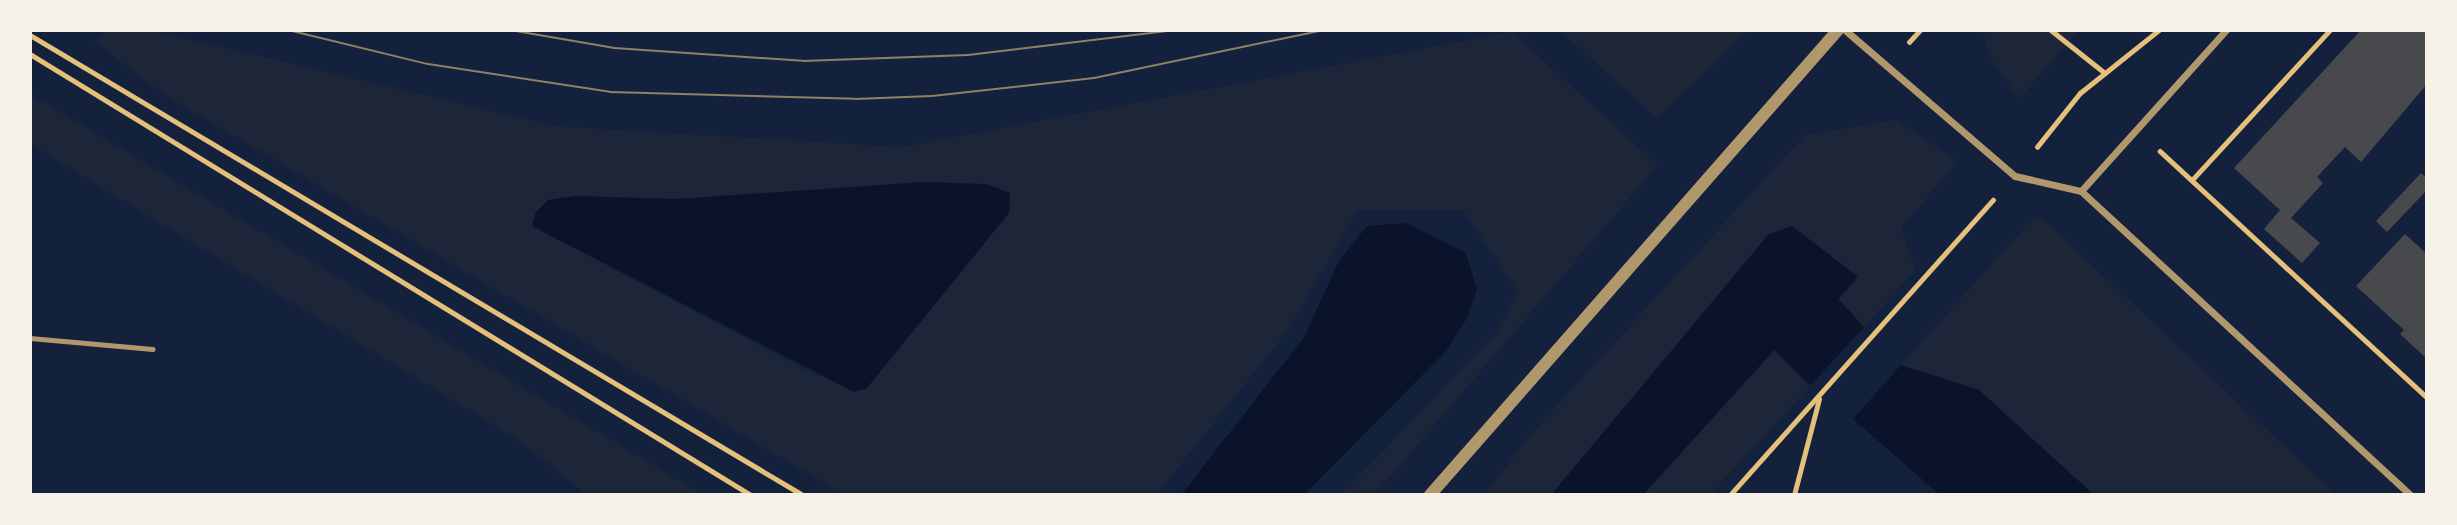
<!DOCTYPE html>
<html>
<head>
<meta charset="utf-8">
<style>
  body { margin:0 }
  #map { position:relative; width:2457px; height:525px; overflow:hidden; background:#14213d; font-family:Manrope,sans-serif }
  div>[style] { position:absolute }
  .green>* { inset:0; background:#1d2539 }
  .water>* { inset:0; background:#0b132b }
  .building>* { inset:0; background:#48494c }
  .path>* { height:4.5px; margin:-2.25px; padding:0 2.25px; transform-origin:2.25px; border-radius:2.25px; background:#e5c07b }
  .service>* { height:5px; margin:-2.5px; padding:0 2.5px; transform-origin:2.5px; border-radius:2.5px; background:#b1986c }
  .minor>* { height:7px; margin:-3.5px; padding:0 3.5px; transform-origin:3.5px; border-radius:3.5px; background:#b1986c }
  .tertiary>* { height:12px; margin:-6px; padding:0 6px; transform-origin:6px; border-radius:6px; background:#b1986c }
  .tram>* { height:2px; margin:-1px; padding:0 1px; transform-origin:1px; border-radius:1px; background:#918062 }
  span { translate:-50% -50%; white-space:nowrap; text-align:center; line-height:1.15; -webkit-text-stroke:7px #f6f1e7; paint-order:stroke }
  .frame { position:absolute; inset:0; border:32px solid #f6f1e7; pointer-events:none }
</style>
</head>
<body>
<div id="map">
  <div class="green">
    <i style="clip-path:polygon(evenodd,108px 30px,149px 30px,555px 126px,902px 147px,1512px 32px,1658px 165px,1374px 495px,1341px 495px,1497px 333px,1518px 291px,1463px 210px,1358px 210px,1287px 331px,1156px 495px,845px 495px,163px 94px,95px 41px,108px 30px,924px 182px,819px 377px,532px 226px,575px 196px,677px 199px,924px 182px)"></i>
    <i style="clip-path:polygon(1559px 30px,1748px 30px,1657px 118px)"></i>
    <i style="clip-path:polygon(1983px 30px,2079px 30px,2019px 99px,1989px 56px)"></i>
    <i style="clip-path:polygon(30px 94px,703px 495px,587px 495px,519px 440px,30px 144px)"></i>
    <i style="clip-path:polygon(1897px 120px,1957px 162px,1901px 228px,1915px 271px,1864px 327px,1838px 299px,1858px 276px,1792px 226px,1768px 235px,1551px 495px,1484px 495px,1533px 432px,1805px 135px)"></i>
    <i style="clip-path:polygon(2035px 216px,2046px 222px,2336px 495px,2094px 495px,1979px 390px,1901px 365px)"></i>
    <i style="clip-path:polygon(1775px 350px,1810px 386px,1710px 495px,1643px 495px)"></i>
  </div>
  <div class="water">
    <i style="clip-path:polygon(925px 182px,987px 184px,1010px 193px,1009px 213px,867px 388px,854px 392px,532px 226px,536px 212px,548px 200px,575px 196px,677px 199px)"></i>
    <i style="clip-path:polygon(1406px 223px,1466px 253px,1477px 289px,1467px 318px,1447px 350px,1304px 495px,1181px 495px,1304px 337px,1339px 261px,1367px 226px)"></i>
    <i style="clip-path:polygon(1792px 226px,1858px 277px,1838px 299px,1864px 327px,1810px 386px,1774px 350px,1643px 495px,1551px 495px,1768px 235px)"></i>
    <i style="clip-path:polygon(1901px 365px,1979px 390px,2094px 495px,1940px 495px,1853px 419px)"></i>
  </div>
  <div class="building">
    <i style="clip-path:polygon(2361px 30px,2427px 30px,2427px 84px,2361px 162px,2345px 147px,2317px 177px,2323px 183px,2291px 218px,2320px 243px,2302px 263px,2264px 229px,2280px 210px,2234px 168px)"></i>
    <i style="clip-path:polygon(2421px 173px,2427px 178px,2427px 190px,2387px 232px,2376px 221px)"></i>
    <i style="clip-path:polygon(2405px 234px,2427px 254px,2427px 359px,2400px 334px,2404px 330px,2356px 286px)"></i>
  </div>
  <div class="path">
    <i style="left:2051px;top:30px;width:69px;rotate:38.5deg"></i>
    <i style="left:30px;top:35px;width:900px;rotate:30.76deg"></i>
    <i style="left:1909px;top:42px;width:16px;rotate:-47deg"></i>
    <i style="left:30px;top:54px;width:845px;rotate:31.45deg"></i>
    <i style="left:2037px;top:147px;width:69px;rotate:-51.5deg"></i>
    <i style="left:2080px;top:93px;width:101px;rotate:-38.6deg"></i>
    <i style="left:2160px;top:151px;width:363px;rotate:42.7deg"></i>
    <i style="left:2192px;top:180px;width:204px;rotate:-47.4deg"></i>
    <i style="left:1730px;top:495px;width:395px;rotate:-48.3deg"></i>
    <i style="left:1794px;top:495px;width:99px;rotate:-75.4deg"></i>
  </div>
  <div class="service">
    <i style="left:30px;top:338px;width:123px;rotate:5.1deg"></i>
  </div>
  <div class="minor">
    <i style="left:1845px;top:30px;width:224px;rotate:40.7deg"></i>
    <i style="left:2015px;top:176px;width:68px;rotate:12.8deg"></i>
    <i style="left:2081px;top:191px;width:449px;rotate:42.7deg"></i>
    <i style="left:2081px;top:191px;width:217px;rotate:-48deg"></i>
  </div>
  <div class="tertiary">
    <i style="left:1430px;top:495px;width:619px;rotate:-48.74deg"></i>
  </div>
  <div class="tram">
    <i style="left:288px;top:30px;width:144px;rotate:13.7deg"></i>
    <i style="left:428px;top:64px;width:184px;rotate:8.7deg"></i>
    <i style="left:610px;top:92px;width:245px;rotate:1.6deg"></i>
    <i style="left:855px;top:99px;width:77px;rotate:-2.2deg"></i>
    <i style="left:932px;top:96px;width:163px;rotate:-6.3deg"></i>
    <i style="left:1094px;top:78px;width:234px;rotate:-11.8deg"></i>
    <i style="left:510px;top:30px;width:106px;rotate:9.8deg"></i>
    <i style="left:614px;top:48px;width:189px;rotate:3.9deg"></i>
    <i style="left:803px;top:61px;width:165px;rotate:-2.1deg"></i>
    <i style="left:968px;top:55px;width:209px;rotate:-6.9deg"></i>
  </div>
  <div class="frame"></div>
</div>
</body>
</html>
